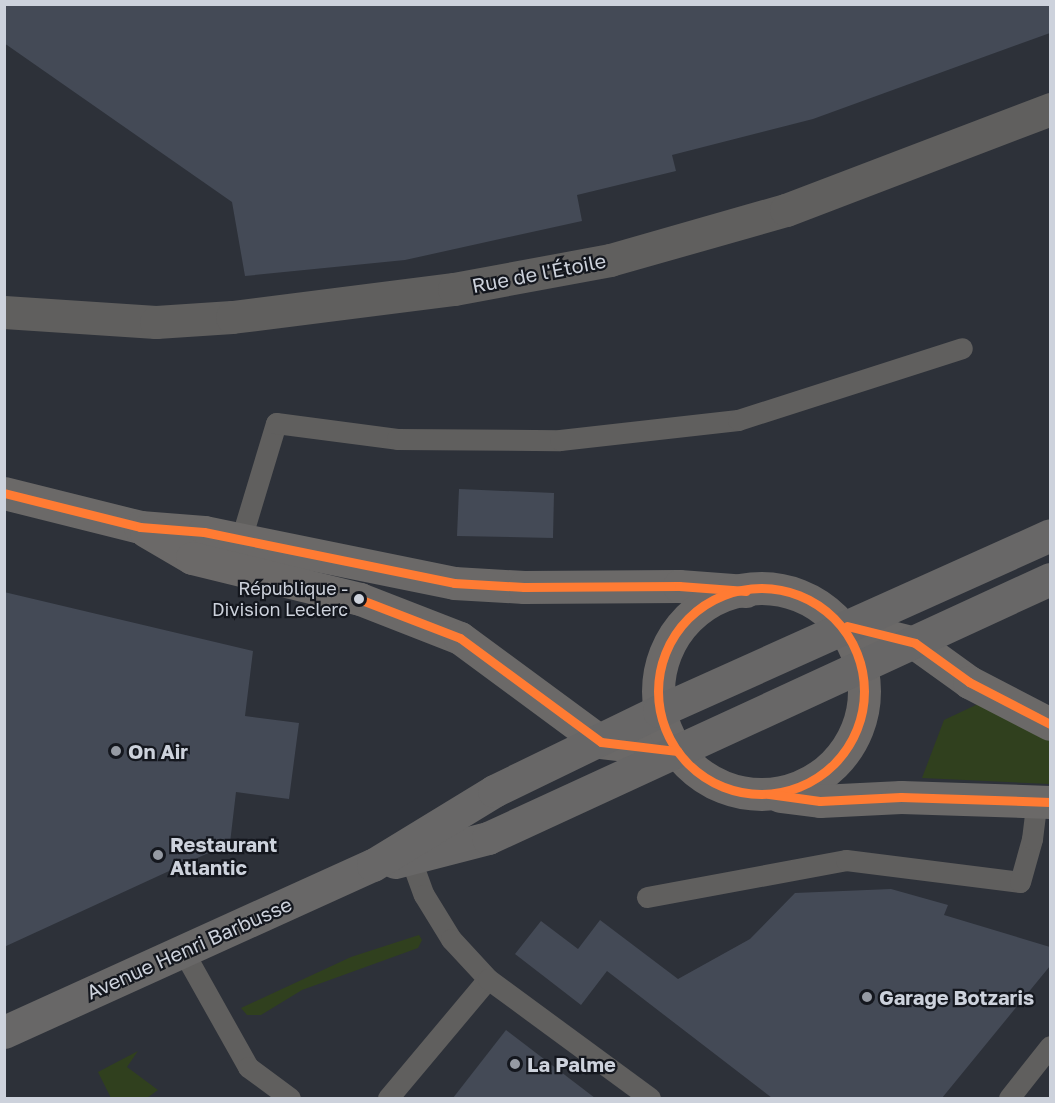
<!DOCTYPE html>
<html>
<head>
<meta charset="utf-8">
<style>
  body { margin:0 }
  #map { position:relative; width:1055px; height:1103px; overflow:hidden; background:#2d3139; font-family:"Golos Text",sans-serif }
  div>[style] { position:absolute }
  .green>* { inset:0; background:#30401e }
  .building>* { inset:0; background:#444a56 }
  .lane>* { height:21px; margin:-10.5px; padding:0 10.5px; transform-origin:10.5px; border-radius:10.5px; background:#605f5e }
  .street>* { height:33px; margin:-16.5px; padding:0 16.5px; transform-origin:16.5px; border-radius:16.5px; background:#605f5e }
  .secondary>* { height:33px; margin:-16.5px; padding:0 16.5px; transform-origin:16.5px; border-radius:16.5px; background:#6b6968 }
  .secondary>.ring { margin:-16.5px; padding:0; box-sizing:content-box; background:none; border:33px solid #6b6968; border-radius:50% }
  .primary>* { height:33px; margin:-16.5px; padding:0 16.5px; transform-origin:16.5px; border-radius:16.5px; background:#686767 }
  .bus-1>* { height:9px; margin:-4.5px; padding:0 4.5px; transform-origin:4.5px; border-radius:4.5px; background:#ff7b33 }
  .bus-1>.ring { margin:-4.5px; padding:0; box-sizing:content-box; background:none; border:9px solid #ff7b33; border-radius:50% }
  .dots>* { width:16px; height:16px; translate:-50% -50%; box-sizing:border-box; border:3px solid #14171e; border-radius:50% }
  span { translate:-50% -50%; white-space:nowrap; text-align:center; line-height:1.15; -webkit-text-stroke:4.5px #14171e; paint-order:stroke }
  .bus-label { font-size:18px; color:#cdd2dc }
  .right { translate:-100% -50%; text-align:right }
  .street-label { font-size:20px; color:#cdd2dc }
  .poi-label { font-size:20px; color:#cdd2dc; font-weight:700 }
  .left { translate:0 -50%; text-align:left }
  .frame { position:absolute; inset:0; border:6px solid #cdd2dc; pointer-events:none }
</style>
</head>
<body>
<div id="map">
  <div class="green">
    <i style="clip-path:polygon(978px 704px,1050px 741px,1050px 784px,922px 778px,944px 720px)"></i>
    <i style="clip-path:polygon(419px 935px,422px 940px,418px 948px,302px 990px,261px 1015px,247px 1015px,241px 1008px,351px 957px)"></i>
    <i style="clip-path:polygon(138px 1051px,127px 1067px,158px 1090px,147px 1098px,111px 1098px,98px 1072px)"></i>
  </div>
  <div class="building">
    <i style="clip-path:polygon(4px 4px,1050px 4px,1050px 33px,813px 119px,672px 155px,676px 171px,577px 195px,582px 221px,405px 260px,245px 276px,232px 202px,4px 43px)"></i>
    <i style="clip-path:polygon(459px 489px,554px 493px,553px 538px,457px 536px)"></i>
    <i style="clip-path:polygon(4px 592px,253px 651px,245px 716px,299px 723px,289px 799px,236px 792px,230px 843px,4px 947px)"></i>
    <i style="clip-path:polygon(891px 889px,948px 905px,944px 915px,1050px 947px,1050px 966px,942px 1098px,772px 1098px,607px 971px,581px 1005px,515px 954px,541px 921px,578px 949px,600px 920px,678px 979px,750px 939px,795px 893px)"></i>
    <i style="clip-path:polygon(506px 1030px,595px 1098px,453px 1098px)"></i>
  </div>
  <div class="lane">
    <i style="left:241px;top:539px;width:121px;rotate:-73.2deg"></i>
    <i style="left:276px;top:423px;width:122px;rotate:7.5deg"></i>
    <i style="left:397px;top:439px;width:163px;rotate:0.4deg"></i>
    <i style="left:560px;top:440px;width:179px;rotate:-6.4deg"></i>
    <i style="left:738px;top:420px;width:235px;rotate:-17.8deg"></i>
    <i style="left:411px;top:860px;width:37px;rotate:70deg"></i>
    <i style="left:424px;top:895px;width:52px;rotate:58.5deg"></i>
    <i style="left:451px;top:939px;width:54px;rotate:47.2deg"></i>
    <i style="left:647px;top:897px;width:202px;rotate:-10.5deg"></i>
    <i style="left:846px;top:860px;width:175px;rotate:7.2deg"></i>
    <i style="left:1020px;top:882px;width:45px;rotate:-74.4deg"></i>
    <i style="left:1032px;top:839px;width:39px;rotate:-83deg"></i>
    <i style="left:183px;top:951px;width:133px;rotate:60.7deg"></i>
    <i style="left:248px;top:1067px;width:52px;rotate:36.4deg"></i>
    <i style="left:388px;top:1098px;width:155px;rotate:-50deg"></i>
    <i style="left:488px;top:979px;width:201px;rotate:36.3deg"></i>
    <i style="left:1009px;top:1098px;width:66px;rotate:-51.7deg"></i>
  </div>
  <div class="street">
    <i style="left:4px;top:312px;width:152px;rotate:3.8deg"></i>
    <i style="left:156px;top:322px;width:76px;rotate:-3.8deg"></i>
    <i style="left:232px;top:317px;width:224px;rotate:-7.2deg"></i>
    <i style="left:454px;top:289px;width:159px;rotate:-10.5deg"></i>
    <i style="left:610px;top:260px;width:183px;rotate:-15.9deg"></i>
    <i style="left:786px;top:210px;width:283px;rotate:-20.9deg"></i>
  </div>
  <div class="secondary">
    <i style="left:4px;top:493px;width:140px;rotate:14deg"></i>
    <i style="left:140px;top:527px;width:64px;rotate:4.5deg"></i>
    <i style="left:204px;top:532px;width:255px;rotate:11.5deg"></i>
    <i style="left:454px;top:583px;width:70px;rotate:3.3deg"></i>
    <i style="left:524px;top:587px;width:155px;rotate:-0.4deg"></i>
    <i style="left:679px;top:586px;width:67px;rotate:4.3deg"></i>
    <i style="left:146px;top:531px;width:53px;rotate:30.4deg"></i>
    <i style="left:192px;top:558px;width:173px;rotate:13.7deg"></i>
    <i style="left:360px;top:599px;width:107px;rotate:21.3deg"></i>
    <i style="left:460px;top:638px;width:175px;rotate:36.4deg"></i>
    <i style="left:601px;top:742px;width:77px;rotate:6.8deg"></i>
    <i class="ring" style="left:658px;top:588px;width:173px;height:173px"></i>
    <i style="left:847px;top:626px;width:70px;rotate:14deg"></i>
    <i style="left:915px;top:643px;width:67px;rotate:35.8deg"></i>
    <i style="left:969px;top:682px;width:91px;rotate:27.4deg"></i>
    <i style="left:780px;top:796px;width:40px;rotate:7.1deg"></i>
    <i style="left:820px;top:801px;width:81px;rotate:-2.8deg"></i>
    <i style="left:901px;top:797px;width:149px;rotate:1.9deg"></i>
  </div>
  <div class="primary">
    <i style="left:395px;top:862px;width:96px;rotate:-14.5deg"></i>
    <i style="left:488px;top:838px;width:619px;rotate:-24.74deg"></i>
    <i style="left:4px;top:1032px;width:405px;rotate:-24.4deg"></i>
    <i style="left:373px;top:865px;width:142px;rotate:-31.4deg"></i>
    <i style="left:494px;top:791px;width:183px;rotate:-25.9deg"></i>
    <i style="left:659px;top:711px;width:429px;rotate:-24.2deg"></i>
  </div>
  <div class="bus-1">
    <i style="left:4px;top:493px;width:140px;rotate:14deg"></i>
    <i style="left:140px;top:527px;width:64px;rotate:4.5deg"></i>
    <i style="left:204px;top:532px;width:255px;rotate:11.5deg"></i>
    <i style="left:454px;top:583px;width:70px;rotate:3.3deg"></i>
    <i style="left:524px;top:587px;width:155px;rotate:-0.4deg"></i>
    <i style="left:679px;top:586px;width:67px;rotate:4.3deg"></i>
    <i class="ring" style="left:658px;top:588px;width:197px;height:197px"></i>
    <i style="left:359px;top:599px;width:108px;rotate:21.1deg"></i>
    <i style="left:460px;top:638px;width:175px;rotate:36.4deg"></i>
    <i style="left:601px;top:742px;width:77px;rotate:6.8deg"></i>
    <i style="left:847px;top:626px;width:70px;rotate:14deg"></i>
    <i style="left:915px;top:643px;width:67px;rotate:35.8deg"></i>
    <i style="left:969px;top:682px;width:91px;rotate:27.4deg"></i>
    <i style="left:769px;top:794px;width:51px;rotate:7.8deg"></i>
    <i style="left:820px;top:801px;width:81px;rotate:-2.8deg"></i>
    <i style="left:901px;top:797px;width:149px;rotate:1.9deg"></i>
  </div>
  <div class="dots">
    <i style="left:359px;top:599px;background:#cdd2dc"></i>
    <i style="left:116px;top:751px;background:#959aa3"></i>
    <i style="left:158px;top:855px;background:#959aa3"></i>
    <i style="left:867px;top:997px;background:#959aa3"></i>
    <i style="left:515px;top:1064px;background:#959aa3"></i>
  </div>
  <div class="bus-label">
    <span class="right" style="left:348px;top:599px">République -<br>Division Leclerc</span>
  </div>
  <div class="street-label">
    <span style="left:539px;top:273px;rotate:-11deg">Rue de l'Étoile</span>
    <span style="left:189px;top:948px;rotate:-24deg">Avenue Henri Barbusse</span>
  </div>
  <div class="poi-label">
    <span class="left" style="left:128px;top:751px">On Air</span>
    <span class="left" style="left:170px;top:856px">Restaurant<br>Atlantic</span>
    <span class="left" style="left:879px;top:997px">Garage Botzaris</span>
    <span class="left" style="left:527px;top:1064px">La Palme</span>
  </div>
  <div class="frame"></div>
</div>
</body>
</html>
